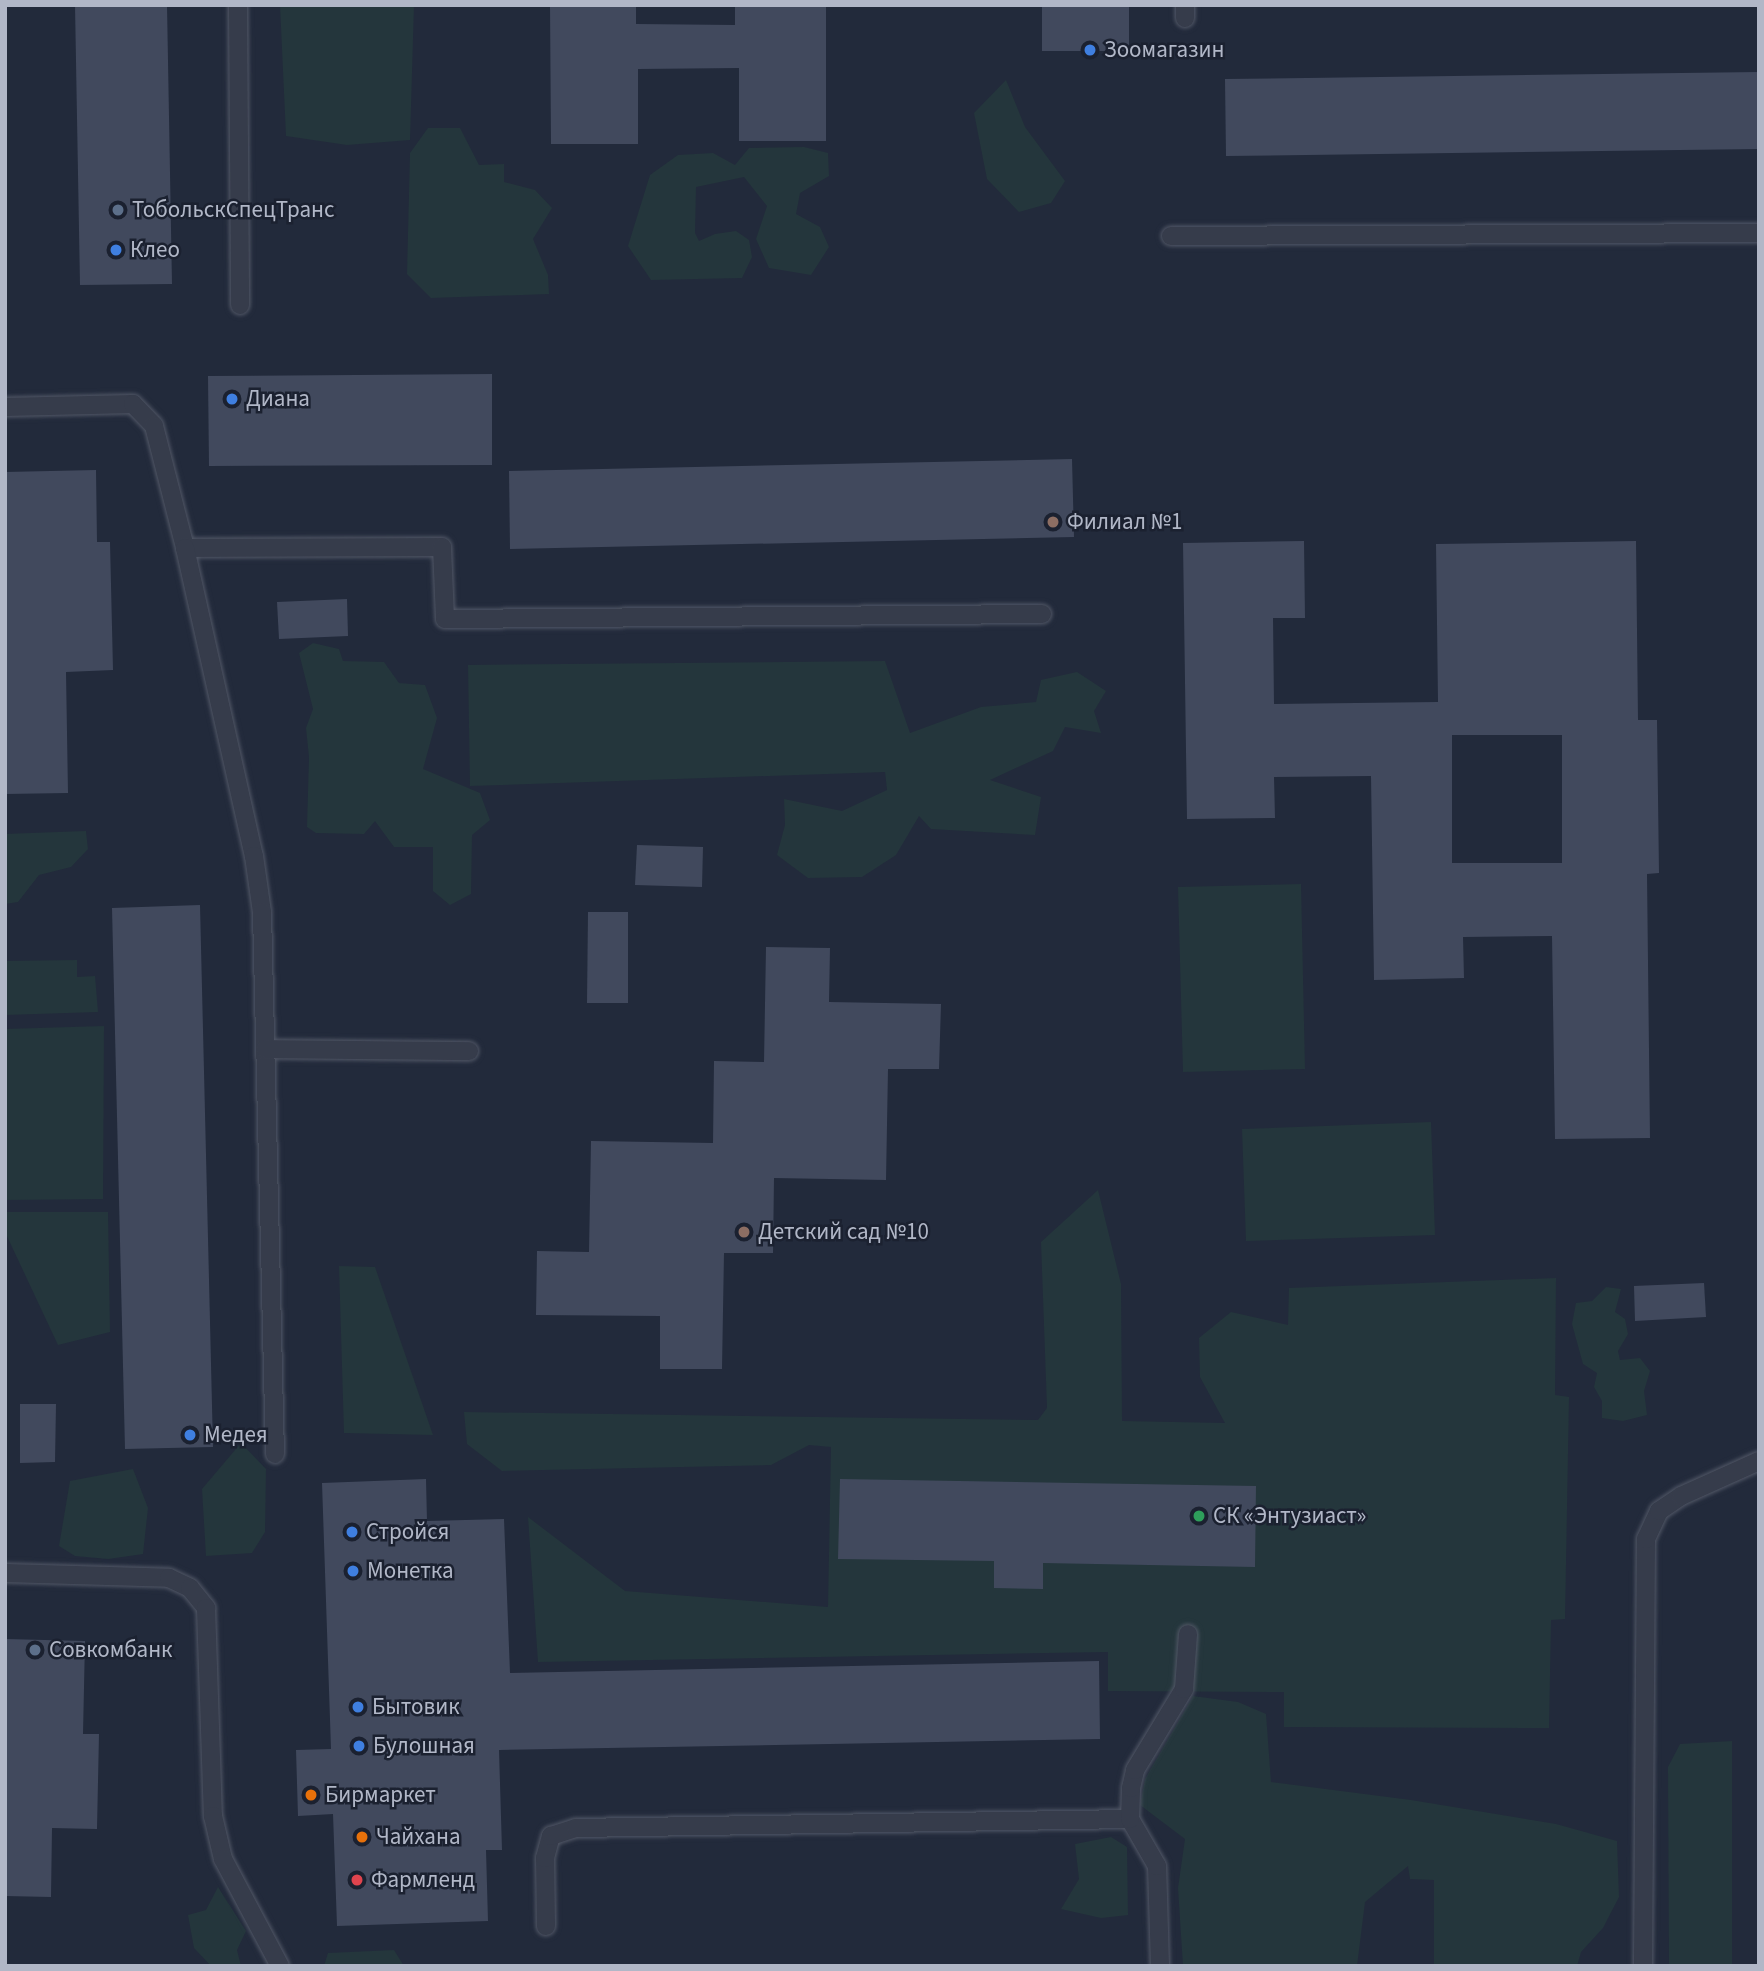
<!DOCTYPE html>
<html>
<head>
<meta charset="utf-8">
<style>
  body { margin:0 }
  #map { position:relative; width:1764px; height:1971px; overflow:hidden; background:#222a3b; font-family:"Source Sans 3",sans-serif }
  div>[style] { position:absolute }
  .green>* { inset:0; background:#24363c }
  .building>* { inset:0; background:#41495d }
  .roads { filter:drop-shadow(0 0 2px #515766) drop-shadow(0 0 2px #515766) }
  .lane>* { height:18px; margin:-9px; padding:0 9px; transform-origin:9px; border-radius:9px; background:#363c4b }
  .dots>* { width:19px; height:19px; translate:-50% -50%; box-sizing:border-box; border:4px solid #1b2130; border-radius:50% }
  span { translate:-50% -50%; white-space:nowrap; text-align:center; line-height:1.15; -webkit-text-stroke:5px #1b2130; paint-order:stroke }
  .poi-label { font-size:23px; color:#b1b7c7 }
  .left { translate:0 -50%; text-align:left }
  .frame { position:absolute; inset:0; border:7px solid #b1b7c7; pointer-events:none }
</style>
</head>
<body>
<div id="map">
  <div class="green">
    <i style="clip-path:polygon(280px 5px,414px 5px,410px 140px,347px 145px,286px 136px)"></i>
    <i style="clip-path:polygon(1006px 80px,1025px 127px,1065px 181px,1051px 203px,1019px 212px,987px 179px,974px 113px)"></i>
    <i style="clip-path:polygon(428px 128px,460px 128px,479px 165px,504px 164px,504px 182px,535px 190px,552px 208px,533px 239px,548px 275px,549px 294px,431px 298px,407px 274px,410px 153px)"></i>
    <i style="clip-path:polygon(804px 147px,828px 153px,829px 176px,800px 193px,796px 214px,820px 227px,829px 247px,811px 275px,769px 268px,756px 239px,767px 206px,744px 177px,696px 187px,695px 233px,699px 241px,715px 234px,736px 231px,749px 240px,752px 257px,742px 278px,651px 280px,628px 246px,650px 175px,678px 155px,713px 153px,735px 165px,749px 148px)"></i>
    <i style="clip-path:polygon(313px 643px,339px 649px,343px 661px,384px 662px,399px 683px,425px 685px,437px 718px,423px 769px,480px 793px,490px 820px,472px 835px,471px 894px,450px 905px,433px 891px,433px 847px,394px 847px,375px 821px,364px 834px,316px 833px,307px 827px,309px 757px,306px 728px,313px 709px,299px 653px)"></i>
    <i style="clip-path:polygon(885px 661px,910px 733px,981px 707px,1036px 702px,1041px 680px,1077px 672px,1106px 691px,1094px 711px,1101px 733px,1065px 727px,1053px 751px,990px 780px,1041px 797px,1035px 835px,931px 829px,919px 816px,896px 855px,862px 877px,808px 878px,777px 855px,785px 825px,784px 799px,842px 811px,887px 790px,885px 772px,470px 786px,468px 665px)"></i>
    <i style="clip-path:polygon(86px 831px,88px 849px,71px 867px,39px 875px,18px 902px,5px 904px,5px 834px)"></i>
    <i style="clip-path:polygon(1301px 884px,1305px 1069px,1183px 1072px,1178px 887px)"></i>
    <i style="clip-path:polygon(77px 960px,77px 977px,95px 976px,98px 1012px,5px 1015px,5px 961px)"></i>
    <i style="clip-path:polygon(104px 1026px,103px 1199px,5px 1200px,5px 1029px)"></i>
    <i style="clip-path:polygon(1431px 1122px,1435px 1235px,1246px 1241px,1242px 1129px)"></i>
    <i style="clip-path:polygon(1098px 1190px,1121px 1284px,1122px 1421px,1225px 1423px,1200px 1377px,1199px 1338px,1231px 1312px,1288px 1325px,1289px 1288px,1556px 1278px,1555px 1395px,1569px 1397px,1565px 1619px,1551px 1620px,1549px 1728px,1284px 1727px,1284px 1692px,1108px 1691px,1108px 1652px,538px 1662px,528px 1517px,625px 1591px,828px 1607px,831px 1447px,809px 1445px,771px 1465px,502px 1471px,467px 1444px,464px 1412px,1038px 1420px,1047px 1408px,1041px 1242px)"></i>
    <i style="clip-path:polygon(5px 1212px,108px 1212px,110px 1332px,58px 1345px,5px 1232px)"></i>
    <i style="clip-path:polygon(339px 1266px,375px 1267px,433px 1435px,344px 1433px)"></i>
    <i style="clip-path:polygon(1606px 1287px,1621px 1289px,1615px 1312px,1625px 1319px,1628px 1334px,1618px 1351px,1620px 1360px,1640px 1358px,1650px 1371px,1644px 1391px,1647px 1415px,1623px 1421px,1602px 1418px,1602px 1401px,1594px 1387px,1597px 1373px,1583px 1364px,1572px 1324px,1576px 1303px,1592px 1301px)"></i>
    <i style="clip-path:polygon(241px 1443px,266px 1469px,265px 1532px,252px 1553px,206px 1556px,202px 1489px)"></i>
    <i style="clip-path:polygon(133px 1469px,148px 1508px,143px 1554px,108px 1559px,75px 1556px,59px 1546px,70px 1481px)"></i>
    <i style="clip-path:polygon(1193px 1696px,1238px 1702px,1266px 1714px,1271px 1782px,1411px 1800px,1556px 1824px,1617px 1841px,1619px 1897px,1603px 1928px,1581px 1952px,1577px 1966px,1434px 1966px,1434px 1880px,1410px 1879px,1408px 1866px,1365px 1902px,1357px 1966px,1183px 1966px,1178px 1888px,1185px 1839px,1140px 1805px,1145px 1779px)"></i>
    <i style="clip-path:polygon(1732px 1741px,1732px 1966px,1669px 1966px,1668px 1767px,1680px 1744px)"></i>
    <i style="clip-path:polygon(1111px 1837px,1127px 1847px,1128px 1915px,1101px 1918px,1061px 1909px,1079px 1879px,1075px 1844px)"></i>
    <i style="clip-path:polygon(218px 1887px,246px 1931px,237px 1950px,241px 1966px,211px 1966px,194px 1948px,188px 1915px,206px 1910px)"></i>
    <i style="clip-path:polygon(394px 1950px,404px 1966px,324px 1966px,328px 1953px)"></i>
  </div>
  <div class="building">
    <i style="clip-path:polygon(75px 5px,167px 5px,172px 284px,80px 285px)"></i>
    <i style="clip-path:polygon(550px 5px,636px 5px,636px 24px,735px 25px,735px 5px,826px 5px,826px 141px,739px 141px,739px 68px,638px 69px,638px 144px,551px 144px)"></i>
    <i style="clip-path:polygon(1042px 5px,1129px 5px,1129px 51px,1042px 51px)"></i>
    <i style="clip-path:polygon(1759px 72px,1759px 149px,1226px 156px,1225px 79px)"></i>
    <i style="clip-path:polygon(492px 374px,492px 465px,209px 466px,208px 376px)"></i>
    <i style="clip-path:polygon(1072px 459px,1074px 537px,510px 549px,509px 471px)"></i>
    <i style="clip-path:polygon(96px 470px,97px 542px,110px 542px,113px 670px,66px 672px,68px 793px,5px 794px,5px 472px)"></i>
    <i style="clip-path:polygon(evenodd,1304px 541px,1305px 618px,1273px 618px,1274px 704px,1438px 702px,1436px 544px,1636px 541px,1638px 720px,1657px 720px,1659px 873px,1647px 874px,1650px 1138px,1555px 1139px,1552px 936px,1463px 937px,1464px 978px,1374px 980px,1371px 776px,1274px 777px,1275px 818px,1187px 819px,1183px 543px,1304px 541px,1452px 735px,1562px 735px,1562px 863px,1452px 863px,1452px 735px)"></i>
    <i style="clip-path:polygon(347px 599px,348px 636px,279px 639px,277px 602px)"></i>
    <i style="clip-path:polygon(637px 845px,703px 847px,702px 887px,635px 885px)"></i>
    <i style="clip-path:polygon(200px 905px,213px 1447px,125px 1449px,112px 908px)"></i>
    <i style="clip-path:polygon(588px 912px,628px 912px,628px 1003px,587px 1003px)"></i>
    <i style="clip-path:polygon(766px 947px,830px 948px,829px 1002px,941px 1004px,939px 1069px,888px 1069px,886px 1180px,774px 1178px,773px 1253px,724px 1253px,722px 1369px,660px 1369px,660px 1316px,536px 1315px,537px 1251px,589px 1252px,591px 1141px,713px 1143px,714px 1061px,764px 1062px)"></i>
    <i style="clip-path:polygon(1704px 1283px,1706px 1317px,1635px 1321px,1634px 1286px)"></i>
    <i style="clip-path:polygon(20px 1404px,56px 1404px,55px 1462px,20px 1463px)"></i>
    <i style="clip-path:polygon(426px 1479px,427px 1521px,504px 1519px,510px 1673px,1099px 1661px,1100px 1739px,499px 1750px,502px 1850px,486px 1850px,488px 1921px,337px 1926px,333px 1814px,298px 1816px,296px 1750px,331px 1749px,322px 1483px)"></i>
    <i style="clip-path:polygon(840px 1479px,1256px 1486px,1255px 1567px,1043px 1563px,1043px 1589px,994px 1588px,994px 1561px,838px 1559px)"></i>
    <i style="clip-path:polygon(5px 1639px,85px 1641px,83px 1734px,99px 1734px,97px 1829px,52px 1828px,51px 1897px,5px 1896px)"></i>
  </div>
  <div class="roads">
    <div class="lane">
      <i style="left:238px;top:5px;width:300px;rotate:89.6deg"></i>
      <i style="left:1185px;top:18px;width:13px;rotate:-90deg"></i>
      <i style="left:1171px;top:236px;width:588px;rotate:-0.29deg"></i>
      <i style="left:5px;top:407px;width:128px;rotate:-1.3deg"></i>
      <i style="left:133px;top:404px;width:30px;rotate:46deg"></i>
      <i style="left:154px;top:426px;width:126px;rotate:75.7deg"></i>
      <i style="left:185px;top:548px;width:257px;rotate:-0.2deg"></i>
      <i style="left:442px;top:547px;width:72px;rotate:87.6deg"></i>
      <i style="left:445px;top:619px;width:597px;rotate:-0.48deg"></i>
      <i style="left:185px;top:548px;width:316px;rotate:77.4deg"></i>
      <i style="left:254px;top:856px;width:57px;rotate:81.9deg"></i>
      <i style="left:262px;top:912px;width:542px;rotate:88.63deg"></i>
      <i style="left:265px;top:1049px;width:204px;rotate:0.6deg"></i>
      <i style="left:5px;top:1573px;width:164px;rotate:1.7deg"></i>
      <i style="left:169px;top:1578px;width:23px;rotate:25deg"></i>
      <i style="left:190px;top:1588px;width:26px;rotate:51deg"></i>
      <i style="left:206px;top:1608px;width:208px;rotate:88.1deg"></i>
      <i style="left:213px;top:1816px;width:44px;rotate:76.9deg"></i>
      <i style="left:223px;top:1859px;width:121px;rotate:62deg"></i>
      <i style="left:546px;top:1926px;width:68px;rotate:-90.8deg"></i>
      <i style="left:545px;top:1858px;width:23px;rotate:-75deg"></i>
      <i style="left:551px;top:1836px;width:26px;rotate:-18deg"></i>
      <i style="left:576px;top:1828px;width:554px;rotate:-0.93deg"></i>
      <i style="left:1160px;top:1966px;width:100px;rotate:-91.7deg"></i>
      <i style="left:1157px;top:1866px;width:54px;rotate:-119.9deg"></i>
      <i style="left:1130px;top:1819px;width:31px;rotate:-88deg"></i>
      <i style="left:1131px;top:1788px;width:18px;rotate:-77deg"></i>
      <i style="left:1135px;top:1770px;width:95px;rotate:-58.8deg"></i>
      <i style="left:1184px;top:1689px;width:55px;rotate:-85.8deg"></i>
      <i style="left:1643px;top:1966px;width:427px;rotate:-89.6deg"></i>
      <i style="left:1646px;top:1539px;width:31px;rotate:-65deg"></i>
      <i style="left:1659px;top:1511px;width:27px;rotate:-34deg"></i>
      <i style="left:1681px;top:1496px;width:85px;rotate:-24.2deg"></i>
    </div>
  </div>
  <div class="dots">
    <i style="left:1090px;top:50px;background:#3f7fe0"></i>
    <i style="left:118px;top:210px;background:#5c6f8a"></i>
    <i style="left:116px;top:250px;background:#3f7fe0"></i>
    <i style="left:232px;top:399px;background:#3f7fe0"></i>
    <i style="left:1053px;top:522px;background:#8d6e63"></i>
    <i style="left:744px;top:1232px;background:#8d6e63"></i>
    <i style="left:190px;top:1435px;background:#3f7fe0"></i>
    <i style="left:1199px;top:1516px;background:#2e9e5b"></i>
    <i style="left:352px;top:1532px;background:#3f7fe0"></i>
    <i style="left:353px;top:1571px;background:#3f7fe0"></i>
    <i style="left:35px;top:1650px;background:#5c6f8a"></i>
    <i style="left:358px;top:1707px;background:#3f7fe0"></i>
    <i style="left:359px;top:1746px;background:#3f7fe0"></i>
    <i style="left:311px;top:1795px;background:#e8710a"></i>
    <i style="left:362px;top:1837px;background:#e8710a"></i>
    <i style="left:357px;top:1880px;background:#e0444e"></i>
  </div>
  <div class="poi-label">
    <span class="left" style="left:1104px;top:50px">Зоомагазин</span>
    <span class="left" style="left:132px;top:210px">ТобольскСпецТранс</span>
    <span class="left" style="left:130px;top:250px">Клео</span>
    <span class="left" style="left:246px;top:399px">Диана</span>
    <span class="left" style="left:1067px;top:522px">Филиал №1</span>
    <span class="left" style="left:758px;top:1232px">Детский сад №10</span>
    <span class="left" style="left:204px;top:1435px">Медея</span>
    <span class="left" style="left:1213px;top:1516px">СК «Энтузиаст»</span>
    <span class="left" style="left:366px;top:1532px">Стройся</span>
    <span class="left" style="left:367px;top:1571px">Монетка</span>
    <span class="left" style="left:49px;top:1650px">Совкомбанк</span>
    <span class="left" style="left:372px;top:1707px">Бытовик</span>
    <span class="left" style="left:373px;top:1746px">Булошная</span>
    <span class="left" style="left:325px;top:1795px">Бирмаркет</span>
    <span class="left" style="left:376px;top:1837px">Чайхана</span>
    <span class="left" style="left:371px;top:1880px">Фармленд</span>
  </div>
  <div class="frame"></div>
</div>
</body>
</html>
